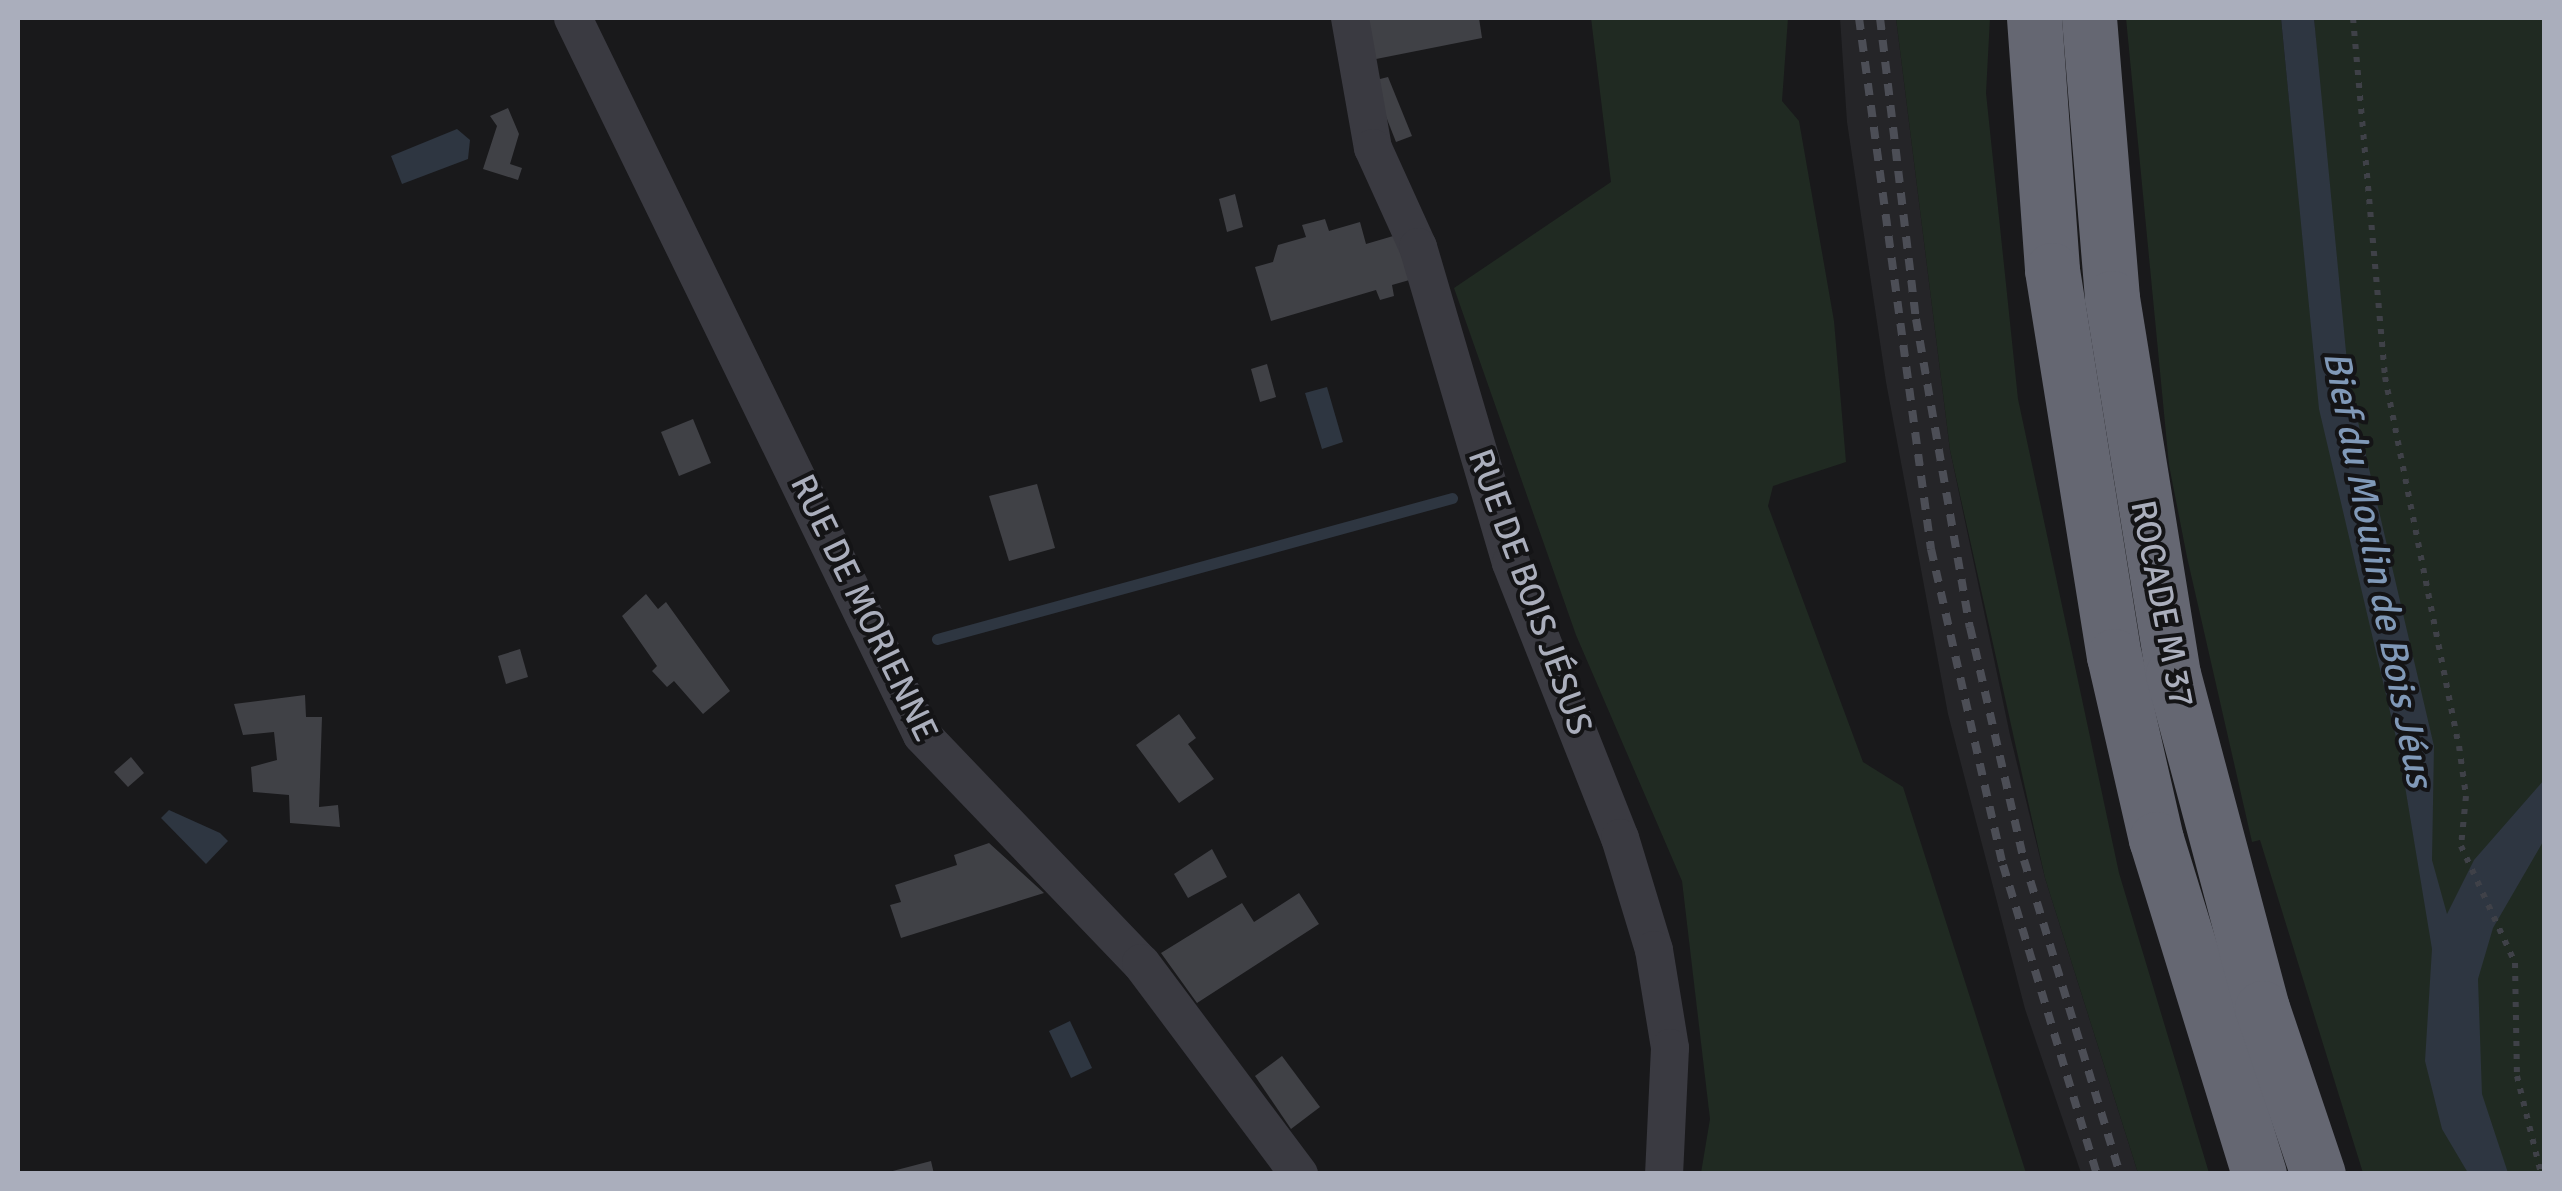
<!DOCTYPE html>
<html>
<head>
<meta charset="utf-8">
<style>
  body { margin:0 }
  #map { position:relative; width:2562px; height:1191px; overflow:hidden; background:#19191b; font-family:Signika,sans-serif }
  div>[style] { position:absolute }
  .built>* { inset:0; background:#252528 }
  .green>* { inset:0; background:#202a22 }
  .water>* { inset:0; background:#2e3641 }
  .stream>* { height:11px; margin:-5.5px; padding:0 5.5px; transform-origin:5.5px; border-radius:5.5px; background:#2e3641 }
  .building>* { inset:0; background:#404146 }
  .path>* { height:6px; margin-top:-3px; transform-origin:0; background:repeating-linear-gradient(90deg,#3f4148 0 5px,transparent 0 13px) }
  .street>* { height:38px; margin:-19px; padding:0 19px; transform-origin:19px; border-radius:19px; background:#3a3a41 }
  .highway>* { height:55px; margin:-27.5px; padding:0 27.5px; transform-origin:27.5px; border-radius:27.5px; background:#656772 }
  .rail>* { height:8px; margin-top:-4px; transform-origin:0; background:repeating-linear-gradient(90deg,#4c4e56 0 12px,transparent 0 22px) }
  span { translate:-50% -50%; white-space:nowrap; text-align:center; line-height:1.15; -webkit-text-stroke:8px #141416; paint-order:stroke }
  .street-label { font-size:35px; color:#aaaebc }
  .water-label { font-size:38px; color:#8099b8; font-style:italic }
  .frame { position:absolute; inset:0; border:20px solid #aaaebc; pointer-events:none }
</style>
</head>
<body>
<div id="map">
  <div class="built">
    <i style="clip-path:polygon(1840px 18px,1896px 18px,1950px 450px,2010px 735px,2045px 878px,2138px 1173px,2081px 1173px,2025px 1009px,1948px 714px,1886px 382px,1847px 122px)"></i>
  </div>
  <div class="green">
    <i style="clip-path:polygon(1591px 18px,1788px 18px,1782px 101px,1799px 121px,1834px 321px,1846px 462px,1773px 486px,1768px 506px,1863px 762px,1903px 787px,2026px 1173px,1701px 1173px,1710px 1119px,1682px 881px,1576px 635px,1454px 288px,1611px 182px)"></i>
    <i style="clip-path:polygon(1896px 18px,1990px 18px,1986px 93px,2018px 399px,2119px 873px,2209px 1173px,2138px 1173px,2045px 878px,1950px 450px)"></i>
    <i style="clip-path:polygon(2126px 18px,2281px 18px,2290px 109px,2334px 283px,2314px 18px,2544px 18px,2544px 1173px,2363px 1173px,2260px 840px,2252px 842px,2187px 557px,2169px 465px)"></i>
  </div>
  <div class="water">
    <i style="clip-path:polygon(2281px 18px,2314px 18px,2349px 383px,2434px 746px,2432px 860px,2447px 914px,2474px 860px,2544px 780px,2544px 840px,2493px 928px,2478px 979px,2482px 1094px,2508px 1173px,2468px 1173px,2442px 1129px,2425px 1061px,2432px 949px,2399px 750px,2319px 409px)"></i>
    <i style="clip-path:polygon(457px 129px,470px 140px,468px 159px,402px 184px,391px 156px)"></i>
    <i style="clip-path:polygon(1327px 387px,1343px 442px,1322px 449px,1305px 393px)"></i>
    <i style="clip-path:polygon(169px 810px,220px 833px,228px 841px,206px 864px,161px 818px)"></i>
    <i style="clip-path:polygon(1070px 1021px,1092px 1068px,1071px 1078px,1049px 1031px)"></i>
  </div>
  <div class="stream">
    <i style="left:937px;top:639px;width:534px;rotate:-15.31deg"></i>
  </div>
  <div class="building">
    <i style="clip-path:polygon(1356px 18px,1479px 18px,1482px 38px,1366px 61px)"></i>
    <i style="clip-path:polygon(1388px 77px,1412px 136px,1396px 142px,1372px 81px)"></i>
    <i style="clip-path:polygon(508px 108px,519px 134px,510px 164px,522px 168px,518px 180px,483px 169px,497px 126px,490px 116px)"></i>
    <i style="clip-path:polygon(1235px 194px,1243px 227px,1227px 232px,1219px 199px)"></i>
    <i style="clip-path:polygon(1325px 219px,1329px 231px,1360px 222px,1366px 244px,1400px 234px,1413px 279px,1392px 285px,1394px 296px,1380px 300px,1376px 290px,1271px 321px,1255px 267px,1273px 262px,1278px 245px,1306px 237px,1302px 225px)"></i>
    <i style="clip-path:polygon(1267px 364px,1276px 397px,1260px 402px,1251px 369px)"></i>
    <i style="clip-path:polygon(693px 419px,711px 463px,679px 476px,661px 432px)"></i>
    <i style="clip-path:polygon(1037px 484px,1055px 548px,1009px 561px,989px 496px)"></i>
    <i style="clip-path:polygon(646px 594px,658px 609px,666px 602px,730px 691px,703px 714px,674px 681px,667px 687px,652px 671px,657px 666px,622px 616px)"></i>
    <i style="clip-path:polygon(520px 649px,528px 677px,506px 684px,498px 656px)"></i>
    <i style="clip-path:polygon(305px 695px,306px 717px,322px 717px,319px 807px,338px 805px,340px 827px,290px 823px,289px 795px,253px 792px,251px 767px,277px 760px,274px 732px,243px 735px,234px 704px)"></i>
    <i style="clip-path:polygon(1179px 714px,1196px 738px,1188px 744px,1214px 779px,1179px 803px,1136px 745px)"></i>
    <i style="clip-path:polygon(131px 757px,144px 773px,128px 787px,114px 772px)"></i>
    <i style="clip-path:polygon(989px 843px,1044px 893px,901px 938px,890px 905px,901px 902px,895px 885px,957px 865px,954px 855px)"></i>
    <i style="clip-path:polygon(1212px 849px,1227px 877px,1188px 898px,1174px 874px)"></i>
    <i style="clip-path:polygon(1299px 893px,1319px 924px,1197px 1003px,1161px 953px,1242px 903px,1254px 922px)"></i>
    <i style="clip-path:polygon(1282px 1056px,1320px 1107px,1291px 1129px,1255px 1076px)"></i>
    <i style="clip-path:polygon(931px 1161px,934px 1174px,889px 1174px,889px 1172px)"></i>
  </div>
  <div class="path">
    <i style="left:2353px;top:18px;width:360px;rotate:84.9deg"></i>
    <i style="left:2385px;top:377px;width:376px;rotate:78.7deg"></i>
    <i style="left:2459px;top:746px;width:50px;rotate:82deg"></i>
    <i style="left:2466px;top:796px;width:50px;rotate:95.7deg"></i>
    <i style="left:2461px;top:846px;width:129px;rotate:65.2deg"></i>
    <i style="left:2515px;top:963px;width:113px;rotate:89deg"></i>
    <i style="left:2517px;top:1076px;width:101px;rotate:76.2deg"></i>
  </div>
  <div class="street">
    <i style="left:573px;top:18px;width:797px;rotate:64.05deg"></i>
    <i style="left:922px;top:735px;width:316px;rotate:46.2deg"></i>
    <i style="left:1141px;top:963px;width:264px;rotate:53.2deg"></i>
    <i style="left:1350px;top:18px;width:132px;rotate:80deg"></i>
    <i style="left:1373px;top:148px;width:109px;rotate:65.6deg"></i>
    <i style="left:1418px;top:247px;width:329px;rotate:73.6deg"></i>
    <i style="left:1511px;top:563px;width:296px;rotate:68.4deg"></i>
    <i style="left:1620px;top:838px;width:117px;rotate:73.1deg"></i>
    <i style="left:1654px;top:950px;width:99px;rotate:80.7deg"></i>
    <i style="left:1670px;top:1048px;width:126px;rotate:92.7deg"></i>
  </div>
  <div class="highway">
    <i style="left:2034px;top:18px;width:253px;rotate:85.9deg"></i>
    <i style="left:2052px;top:270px;width:391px;rotate:80.9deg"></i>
    <i style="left:2114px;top:656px;width:188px;rotate:77.1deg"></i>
    <i style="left:2156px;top:839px;width:350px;rotate:72.9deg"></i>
    <i style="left:2089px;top:18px;width:281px;rotate:85.3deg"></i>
    <i style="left:2112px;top:298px;width:381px;rotate:80.8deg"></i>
    <i style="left:2173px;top:674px;width:346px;rotate:75.1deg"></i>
    <i style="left:2262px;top:1008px;width:175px;rotate:71.4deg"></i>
  </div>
  <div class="rail">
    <i style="left:1859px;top:18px;width:536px;rotate:82.28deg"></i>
    <i style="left:1931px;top:549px;width:324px;rotate:77.2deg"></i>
    <i style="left:2003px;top:865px;width:323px;rotate:73.1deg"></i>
    <i style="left:1880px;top:18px;width:303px;rotate:83.2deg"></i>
    <i style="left:1916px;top:319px;width:313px;rotate:80.1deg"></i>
    <i style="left:1970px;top:627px;width:239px;rotate:77deg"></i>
    <i style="left:2024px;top:860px;width:328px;rotate:73deg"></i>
  </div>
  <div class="street-label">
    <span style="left:1530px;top:592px;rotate:70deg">RUE DE BOIS JÉSUS</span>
    <span style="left:2162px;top:604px;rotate:79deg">ROCADE M 37</span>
    <span style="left:864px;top:608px;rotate:64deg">RUE DE MORIENNE</span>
  </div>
  <div class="water-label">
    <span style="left:2378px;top:569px;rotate:79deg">Bief du Moulin de Bois Jéus</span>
  </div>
  <div class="frame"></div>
</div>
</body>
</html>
